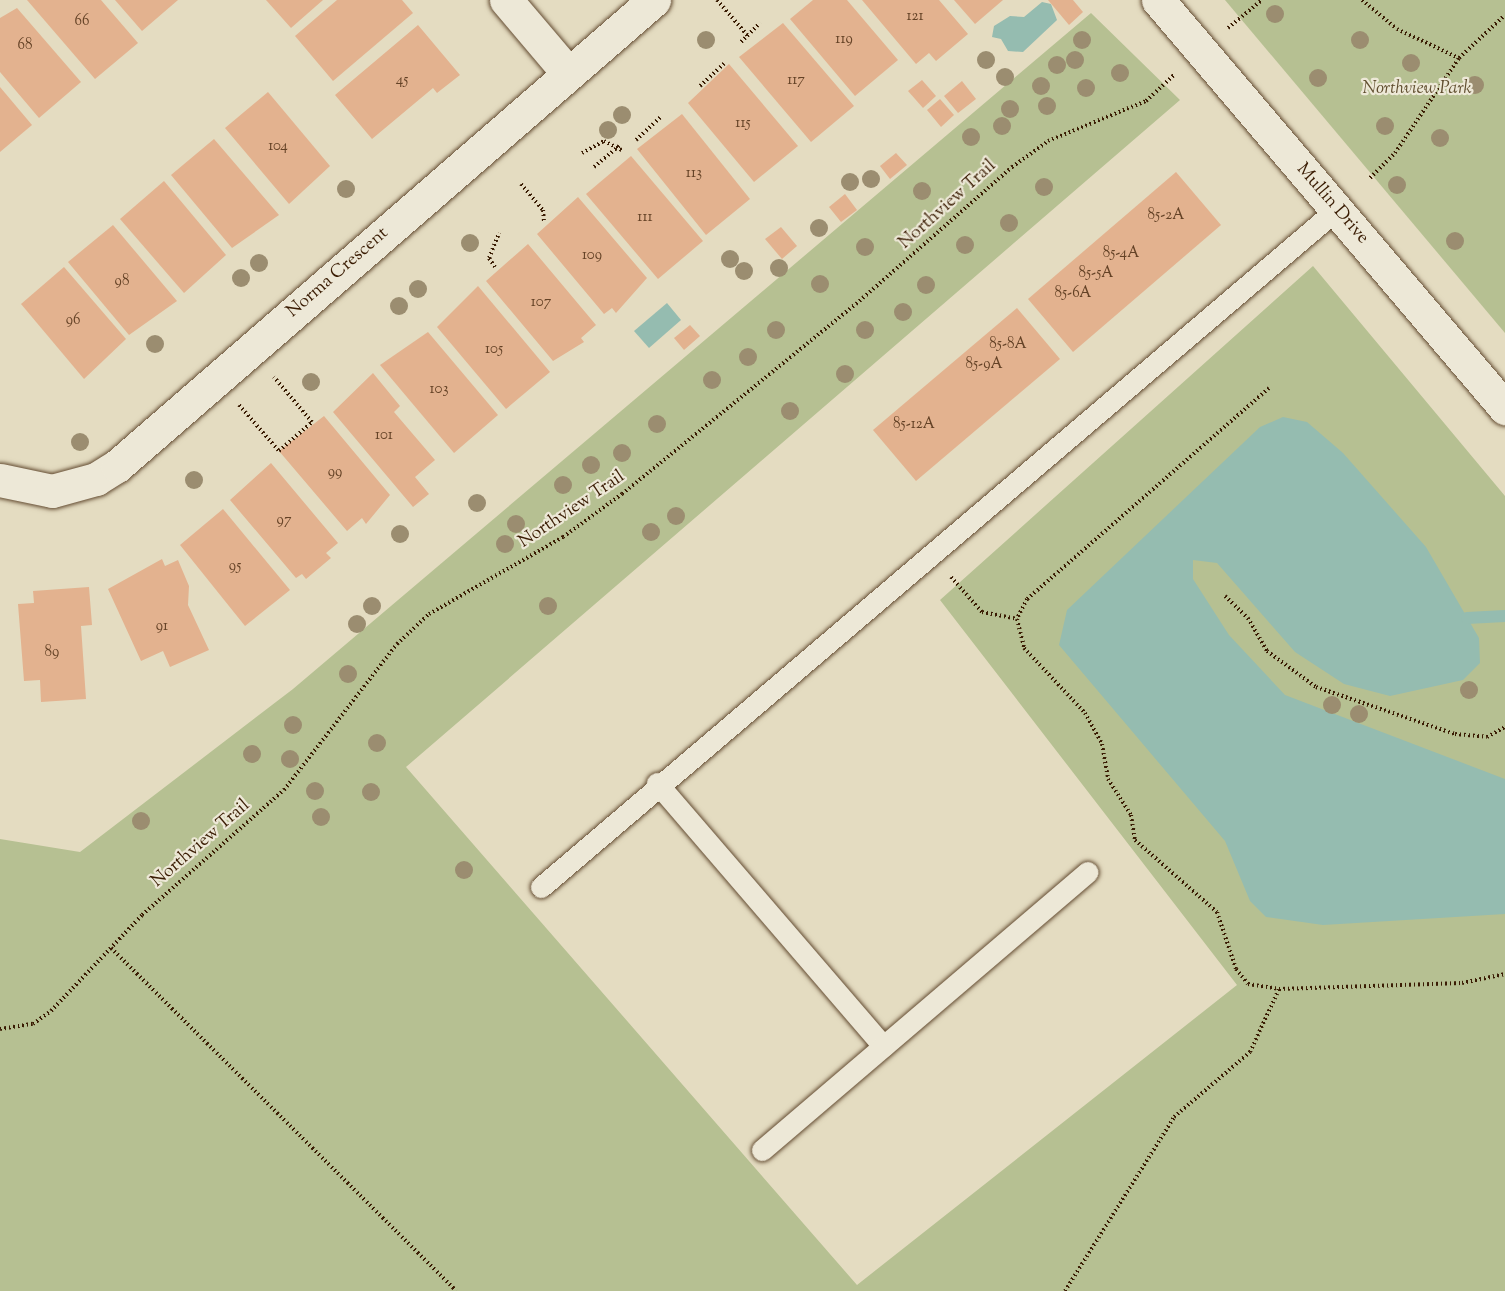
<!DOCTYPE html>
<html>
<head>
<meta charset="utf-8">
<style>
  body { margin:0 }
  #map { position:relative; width:1505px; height:1291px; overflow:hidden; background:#e4dcc1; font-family:"Sorts Mill Goudy",serif }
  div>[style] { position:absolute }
  .green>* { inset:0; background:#b6c092 }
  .water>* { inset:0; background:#95bcb0 }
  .stream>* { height:12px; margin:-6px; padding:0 6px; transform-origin:6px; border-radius:6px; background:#95bcb0 }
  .building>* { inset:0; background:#e3b28f }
  .path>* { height:4px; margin-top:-2px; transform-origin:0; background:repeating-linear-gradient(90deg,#3a1c03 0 1.5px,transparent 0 4.5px) }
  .roads { filter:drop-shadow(0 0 2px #644c32) drop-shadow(0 0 2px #644c32) }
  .service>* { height:21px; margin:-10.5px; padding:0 10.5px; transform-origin:10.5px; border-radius:10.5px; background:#ede8d7 }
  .minor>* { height:33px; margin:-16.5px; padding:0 16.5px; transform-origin:16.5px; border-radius:16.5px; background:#ede8d7 }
  .trees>* { width:18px; height:18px; margin:-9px; border-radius:50%; background:#9b8d70 }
  span { translate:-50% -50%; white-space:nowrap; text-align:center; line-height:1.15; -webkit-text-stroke:4.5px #ede8d7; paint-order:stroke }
  .number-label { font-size:15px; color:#644226 }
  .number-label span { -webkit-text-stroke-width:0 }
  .park-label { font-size:18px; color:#5f4d2e; font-style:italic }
  .street-label { font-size:18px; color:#3a1c03 }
</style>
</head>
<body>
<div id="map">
  <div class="green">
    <i style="clip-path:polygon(1225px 0,1505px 0,1505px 333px)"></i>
    <i style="clip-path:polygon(1091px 13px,1180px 100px,406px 767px,857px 1285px,1237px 985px,940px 600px,1313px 266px,1505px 496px,1505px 1291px,0 1291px,0 839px,80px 852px,293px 689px)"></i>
  </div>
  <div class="water">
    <i style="clip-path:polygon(1042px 2px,1051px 4px,1057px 20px,1023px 52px,1008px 51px,1001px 39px,992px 37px,994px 26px,1010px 16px,1024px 17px)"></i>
    <i style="clip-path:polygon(667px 303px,681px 320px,649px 348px,634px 331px)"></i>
    <i style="clip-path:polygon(1283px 417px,1307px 422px,1343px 453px,1426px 547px,1479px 638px,1480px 663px,1463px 680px,1390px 696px,1344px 684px,1295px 652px,1217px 563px,1193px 560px,1193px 579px,1229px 635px,1285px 695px,1505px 779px,1505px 914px,1323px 925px,1266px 917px,1250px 901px,1225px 841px,1059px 645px,1067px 610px,1260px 427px)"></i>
  </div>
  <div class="stream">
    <i style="left:1467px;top:618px;width:38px;rotate:-3deg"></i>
  </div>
  <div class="building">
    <i style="clip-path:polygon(27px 0,101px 0,138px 43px,95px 79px)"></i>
    <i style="clip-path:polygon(115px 0,178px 0,142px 31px)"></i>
    <i style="clip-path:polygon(266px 0,323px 0,291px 28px)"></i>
    <i style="clip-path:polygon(337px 0,402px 0,413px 13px,333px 81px,295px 36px)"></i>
    <i style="clip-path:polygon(813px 0,847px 0,898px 60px,855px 96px,790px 19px)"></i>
    <i style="clip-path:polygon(862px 0,939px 0,968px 34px,936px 61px,929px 53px,916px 64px)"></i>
    <i style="clip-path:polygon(954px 0,1003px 0,975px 24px)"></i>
    <i style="clip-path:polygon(1048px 0,1073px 0,1083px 12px,1069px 25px)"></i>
    <i style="clip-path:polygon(17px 8px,81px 82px,39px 118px,0 72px,0 18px)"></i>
    <i style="clip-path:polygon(783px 23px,854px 106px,811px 142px,739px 57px)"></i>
    <i style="clip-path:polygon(418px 25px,460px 75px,437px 93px,433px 88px,372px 139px,335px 95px)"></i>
    <i style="clip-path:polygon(729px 64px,798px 146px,754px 182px,688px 103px)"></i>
    <i style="clip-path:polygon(922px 80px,936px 96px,923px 108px,908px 91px)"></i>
    <i style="clip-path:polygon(962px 81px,976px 99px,958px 113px,944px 96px)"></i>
    <i style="clip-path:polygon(0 87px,32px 125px,0 152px)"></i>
    <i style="clip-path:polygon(268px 92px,330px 166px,289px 204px,225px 128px)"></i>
    <i style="clip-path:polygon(940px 99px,954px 115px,941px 127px,927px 110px)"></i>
    <i style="clip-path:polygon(682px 114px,750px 199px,706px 235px,637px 149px)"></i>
    <i style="clip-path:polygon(214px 139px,279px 215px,232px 248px,171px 175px)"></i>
    <i style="clip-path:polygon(896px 153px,907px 165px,890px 179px,880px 166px)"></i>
    <i style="clip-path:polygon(631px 156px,703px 241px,658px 279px,586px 194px)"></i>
    <i style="clip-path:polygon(1176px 172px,1221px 225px,1073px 352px,1028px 299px)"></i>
    <i style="clip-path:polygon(164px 181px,226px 255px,184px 293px,120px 219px)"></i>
    <i style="clip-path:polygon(845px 194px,857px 210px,841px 222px,829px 207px)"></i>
    <i style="clip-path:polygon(578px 197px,647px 278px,616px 313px,612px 308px,604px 314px,537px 234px)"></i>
    <i style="clip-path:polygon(113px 225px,177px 301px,129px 335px,68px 262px)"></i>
    <i style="clip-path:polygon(781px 227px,797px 246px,782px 259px,765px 239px)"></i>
    <i style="clip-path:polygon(528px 244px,596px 325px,581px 338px,584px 342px,553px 361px,486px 281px)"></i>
    <i style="clip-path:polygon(64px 267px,126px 339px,84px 379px,21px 304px)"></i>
    <i style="clip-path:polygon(478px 286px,550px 372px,506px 409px,437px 327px)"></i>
    <i style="clip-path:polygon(1017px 308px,1060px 359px,916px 481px,873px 430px)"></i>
    <i style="clip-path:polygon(690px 325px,700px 336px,684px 350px,674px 338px)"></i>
    <i style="clip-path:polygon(428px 332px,498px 415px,454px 453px,380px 365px)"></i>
    <i style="clip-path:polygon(373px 373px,400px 406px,394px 412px,435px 460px,415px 477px,429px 494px,413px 507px,333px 412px)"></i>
    <i style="clip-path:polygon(324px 416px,390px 495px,366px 524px,362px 518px,347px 531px,279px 451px)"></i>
    <i style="clip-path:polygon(271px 463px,338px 543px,326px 553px,331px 558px,306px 579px,302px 574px,296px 578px,230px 500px)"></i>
    <i style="clip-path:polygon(223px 509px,290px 590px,245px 626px,180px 545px)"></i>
    <i style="clip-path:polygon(162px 559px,165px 566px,178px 560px,189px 586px,188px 605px,209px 650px,170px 667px,163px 651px,141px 661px,108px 589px)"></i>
    <i style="clip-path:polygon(89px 587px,92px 625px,81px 626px,86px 699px,41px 702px,40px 680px,24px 681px,18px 604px,34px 603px,33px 591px)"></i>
  </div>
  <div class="path">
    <i style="left:717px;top:0;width:48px;rotate:49.3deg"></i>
    <i style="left:1362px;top:0;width:45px;rotate:39.6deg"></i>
    <i style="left:1397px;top:29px;width:68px;rotate:25.1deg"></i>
    <i style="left:1228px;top:28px;width:44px;rotate:-39.5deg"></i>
    <i style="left:741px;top:42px;width:27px;rotate:-45deg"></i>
    <i style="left:700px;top:86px;width:33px;rotate:-43deg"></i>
    <i style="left:636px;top:140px;width:34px;rotate:-43deg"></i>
    <i style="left:582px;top:153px;width:25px;rotate:-29deg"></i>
    <i style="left:604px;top:141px;width:22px;rotate:27deg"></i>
    <i style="left:594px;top:167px;width:33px;rotate:-40deg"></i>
    <i style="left:1370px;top:178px;width:35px;rotate:-45deg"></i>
    <i style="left:1395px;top:153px;width:115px;rotate:-56deg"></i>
    <i style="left:1459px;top:58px;width:63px;rotate:-43.1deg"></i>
    <i style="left:521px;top:184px;width:34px;rotate:50deg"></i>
    <i style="left:543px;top:210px;width:12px;rotate:85deg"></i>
    <i style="left:495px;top:267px;width:11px;rotate:-124deg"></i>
    <i style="left:489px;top:258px;width:27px;rotate:-68deg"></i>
    <i style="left:1269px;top:388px;width:321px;rotate:138.9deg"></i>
    <i style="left:1027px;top:599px;width:22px;rotate:117deg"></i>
    <i style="left:1017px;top:619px;width:30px;rotate:76deg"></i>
    <i style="left:1024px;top:648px;width:89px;rotate:46.8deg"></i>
    <i style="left:1085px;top:713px;width:35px;rotate:61deg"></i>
    <i style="left:1102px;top:744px;width:36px;rotate:80deg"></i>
    <i style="left:1108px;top:779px;width:43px;rotate:57.4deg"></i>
    <i style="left:1131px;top:815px;width:25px;rotate:81deg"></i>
    <i style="left:1135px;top:840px;width:109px;rotate:41.3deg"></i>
    <i style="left:1217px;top:912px;width:60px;rotate:71.6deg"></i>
    <i style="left:1236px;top:969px;width:19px;rotate:51deg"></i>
    <i style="left:1248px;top:984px;width:31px;rotate:9deg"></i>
    <i style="left:1279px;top:989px;width:183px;rotate:-1.9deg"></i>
    <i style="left:1462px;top:983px;width:44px;rotate:-11.8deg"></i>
    <i style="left:239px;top:405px;width:61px;rotate:49deg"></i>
    <i style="left:279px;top:451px;width:44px;rotate:-41.3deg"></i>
    <i style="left:312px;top:422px;width:59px;rotate:-130.2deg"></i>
    <i style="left:951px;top:577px;width:47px;rotate:48.5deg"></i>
    <i style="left:982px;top:612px;width:36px;rotate:11deg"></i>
    <i style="left:1225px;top:596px;width:32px;rotate:44deg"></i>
    <i style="left:1248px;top:618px;width:38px;rotate:60deg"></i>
    <i style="left:1267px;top:651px;width:61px;rotate:36.3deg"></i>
    <i style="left:1316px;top:687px;width:147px;rotate:18.7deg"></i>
    <i style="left:1455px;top:734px;width:32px;rotate:5deg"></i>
    <i style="left:1487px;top:737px;width:21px;rotate:-29deg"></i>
    <i style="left:111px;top:948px;width:486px;rotate:44.8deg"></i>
    <i style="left:0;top:1029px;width:33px;rotate:-9deg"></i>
    <i style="left:33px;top:1024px;width:22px;rotate:-36deg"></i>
    <i style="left:51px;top:1011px;width:132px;rotate:-46.5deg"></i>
    <i style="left:142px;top:915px;width:189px;rotate:-41.4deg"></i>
    <i style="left:284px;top:790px;width:185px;rotate:-52.3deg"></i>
    <i style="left:397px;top:644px;width:44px;rotate:-43.2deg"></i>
    <i style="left:429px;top:614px;width:155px;rotate:-29.9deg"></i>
    <i style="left:563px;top:537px;width:73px;rotate:-36.1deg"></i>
    <i style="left:622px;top:494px;width:301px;rotate:-39.1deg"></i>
    <i style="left:856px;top:304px;width:208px;rotate:-41.3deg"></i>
    <i style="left:1012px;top:167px;width:44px;rotate:-35.8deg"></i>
    <i style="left:1048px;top:141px;width:106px;rotate:-22.2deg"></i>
    <i style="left:1146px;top:101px;width:40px;rotate:-43deg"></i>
    <i style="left:1065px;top:1291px;width:205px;rotate:-57.9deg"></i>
    <i style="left:1174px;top:1117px;width:100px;rotate:-40.5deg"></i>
    <i style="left:1250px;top:1052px;width:69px;rotate:-65.3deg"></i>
  </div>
  <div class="roads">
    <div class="service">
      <i style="left:657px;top:783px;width:347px;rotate:49.3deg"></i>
      <i style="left:541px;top:887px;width:1046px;rotate:-40.42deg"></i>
      <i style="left:762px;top:1150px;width:428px;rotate:-40.5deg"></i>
    </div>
    <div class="minor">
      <i style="left:506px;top:0;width:94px;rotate:49.7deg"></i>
      <i style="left:1158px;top:0;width:536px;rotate:49.62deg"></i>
      <i style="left:0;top:480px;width:53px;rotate:11.9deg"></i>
      <i style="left:52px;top:491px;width:46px;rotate:-15.3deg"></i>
      <i style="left:96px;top:479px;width:25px;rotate:-32deg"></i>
      <i style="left:117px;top:466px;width:711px;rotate:-40.95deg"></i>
    </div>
  </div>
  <div class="trees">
    <i style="left:1275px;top:14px"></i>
    <i style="left:706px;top:40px"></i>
    <i style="left:1082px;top:40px"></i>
    <i style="left:1360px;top:40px"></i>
    <i style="left:986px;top:60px"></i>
    <i style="left:1075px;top:60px"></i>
    <i style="left:1411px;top:63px"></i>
    <i style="left:1057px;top:65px"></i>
    <i style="left:1120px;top:73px"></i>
    <i style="left:1005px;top:77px"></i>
    <i style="left:1318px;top:78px"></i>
    <i style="left:1475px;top:85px"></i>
    <i style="left:1041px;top:86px"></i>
    <i style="left:1086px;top:88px"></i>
    <i style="left:1047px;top:106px"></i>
    <i style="left:1010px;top:109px"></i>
    <i style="left:622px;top:115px"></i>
    <i style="left:1002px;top:126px"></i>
    <i style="left:1385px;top:126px"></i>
    <i style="left:608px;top:130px"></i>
    <i style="left:971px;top:137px"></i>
    <i style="left:1440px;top:138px"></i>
    <i style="left:871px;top:179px"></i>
    <i style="left:850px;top:182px"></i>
    <i style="left:1397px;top:185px"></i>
    <i style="left:1044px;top:187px"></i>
    <i style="left:346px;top:189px"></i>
    <i style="left:922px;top:191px"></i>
    <i style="left:1009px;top:223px"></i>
    <i style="left:819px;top:228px"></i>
    <i style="left:1455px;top:241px"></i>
    <i style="left:470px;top:243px"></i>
    <i style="left:965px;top:245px"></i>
    <i style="left:865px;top:247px"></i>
    <i style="left:730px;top:259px"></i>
    <i style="left:259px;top:263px"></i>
    <i style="left:779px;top:268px"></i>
    <i style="left:744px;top:271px"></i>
    <i style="left:241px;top:278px"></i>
    <i style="left:820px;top:284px"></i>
    <i style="left:926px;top:285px"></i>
    <i style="left:418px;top:289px"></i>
    <i style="left:399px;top:306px"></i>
    <i style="left:903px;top:312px"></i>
    <i style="left:776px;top:330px"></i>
    <i style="left:865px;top:330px"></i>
    <i style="left:155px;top:344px"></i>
    <i style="left:748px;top:357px"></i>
    <i style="left:845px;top:374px"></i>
    <i style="left:712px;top:380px"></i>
    <i style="left:311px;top:382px"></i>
    <i style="left:790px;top:411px"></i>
    <i style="left:657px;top:424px"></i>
    <i style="left:80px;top:442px"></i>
    <i style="left:622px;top:453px"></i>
    <i style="left:591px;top:465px"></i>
    <i style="left:194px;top:480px"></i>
    <i style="left:563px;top:485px"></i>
    <i style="left:477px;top:503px"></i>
    <i style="left:676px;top:516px"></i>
    <i style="left:516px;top:524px"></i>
    <i style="left:651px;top:532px"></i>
    <i style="left:400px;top:534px"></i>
    <i style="left:505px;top:544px"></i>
    <i style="left:372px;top:606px"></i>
    <i style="left:548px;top:606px"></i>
    <i style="left:357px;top:624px"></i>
    <i style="left:348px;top:674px"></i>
    <i style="left:1469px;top:690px"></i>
    <i style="left:1332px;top:705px"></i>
    <i style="left:1359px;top:714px"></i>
    <i style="left:293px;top:725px"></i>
    <i style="left:377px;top:743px"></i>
    <i style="left:252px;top:754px"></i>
    <i style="left:290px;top:759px"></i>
    <i style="left:315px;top:791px"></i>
    <i style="left:371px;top:792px"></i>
    <i style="left:321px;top:817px"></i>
    <i style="left:141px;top:821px"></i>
    <i style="left:464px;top:870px"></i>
  </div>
  <div class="number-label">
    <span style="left:915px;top:17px">121</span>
    <span style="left:82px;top:22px">66</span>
    <span style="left:844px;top:40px">119</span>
    <span style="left:25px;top:46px">68</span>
    <span style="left:402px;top:81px">45</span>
    <span style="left:796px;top:81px">117</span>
    <span style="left:743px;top:124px">115</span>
    <span style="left:278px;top:147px">104</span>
    <span style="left:694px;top:174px">113</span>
    <span style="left:1166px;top:216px">85-2A</span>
    <span style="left:645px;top:218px">111</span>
    <span style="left:1121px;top:254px">85-4A</span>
    <span style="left:592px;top:256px">109</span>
    <span style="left:1096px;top:274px">85-5A</span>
    <span style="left:122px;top:282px">98</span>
    <span style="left:1073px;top:294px">85-6A</span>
    <span style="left:541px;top:303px">107</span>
    <span style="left:73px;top:321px">96</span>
    <span style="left:1008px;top:345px">85-8A</span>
    <span style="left:494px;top:350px">105</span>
    <span style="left:984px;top:365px">85-9A</span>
    <span style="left:439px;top:390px">103</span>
    <span style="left:914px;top:425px">85-12A</span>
    <span style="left:384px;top:436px">101</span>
    <span style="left:335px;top:473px">99</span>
    <span style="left:284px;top:521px">97</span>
    <span style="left:235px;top:567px">95</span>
    <span style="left:162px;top:627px">91</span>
    <span style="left:52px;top:653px">89</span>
  </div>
  <div class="park-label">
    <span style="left:1417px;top:89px">Northview Park</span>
  </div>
  <div class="street-label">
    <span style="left:1332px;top:204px;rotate:49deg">Mullin Drive</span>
    <span style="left:948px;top:205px;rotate:-42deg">Northview Trail</span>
    <span style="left:338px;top:273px;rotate:-41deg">Norma Crescent</span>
    <span style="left:572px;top:510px;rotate:-34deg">Northview Trail</span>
    <span style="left:201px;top:844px;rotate:-41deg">Northview Trail</span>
  </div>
</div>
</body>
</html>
